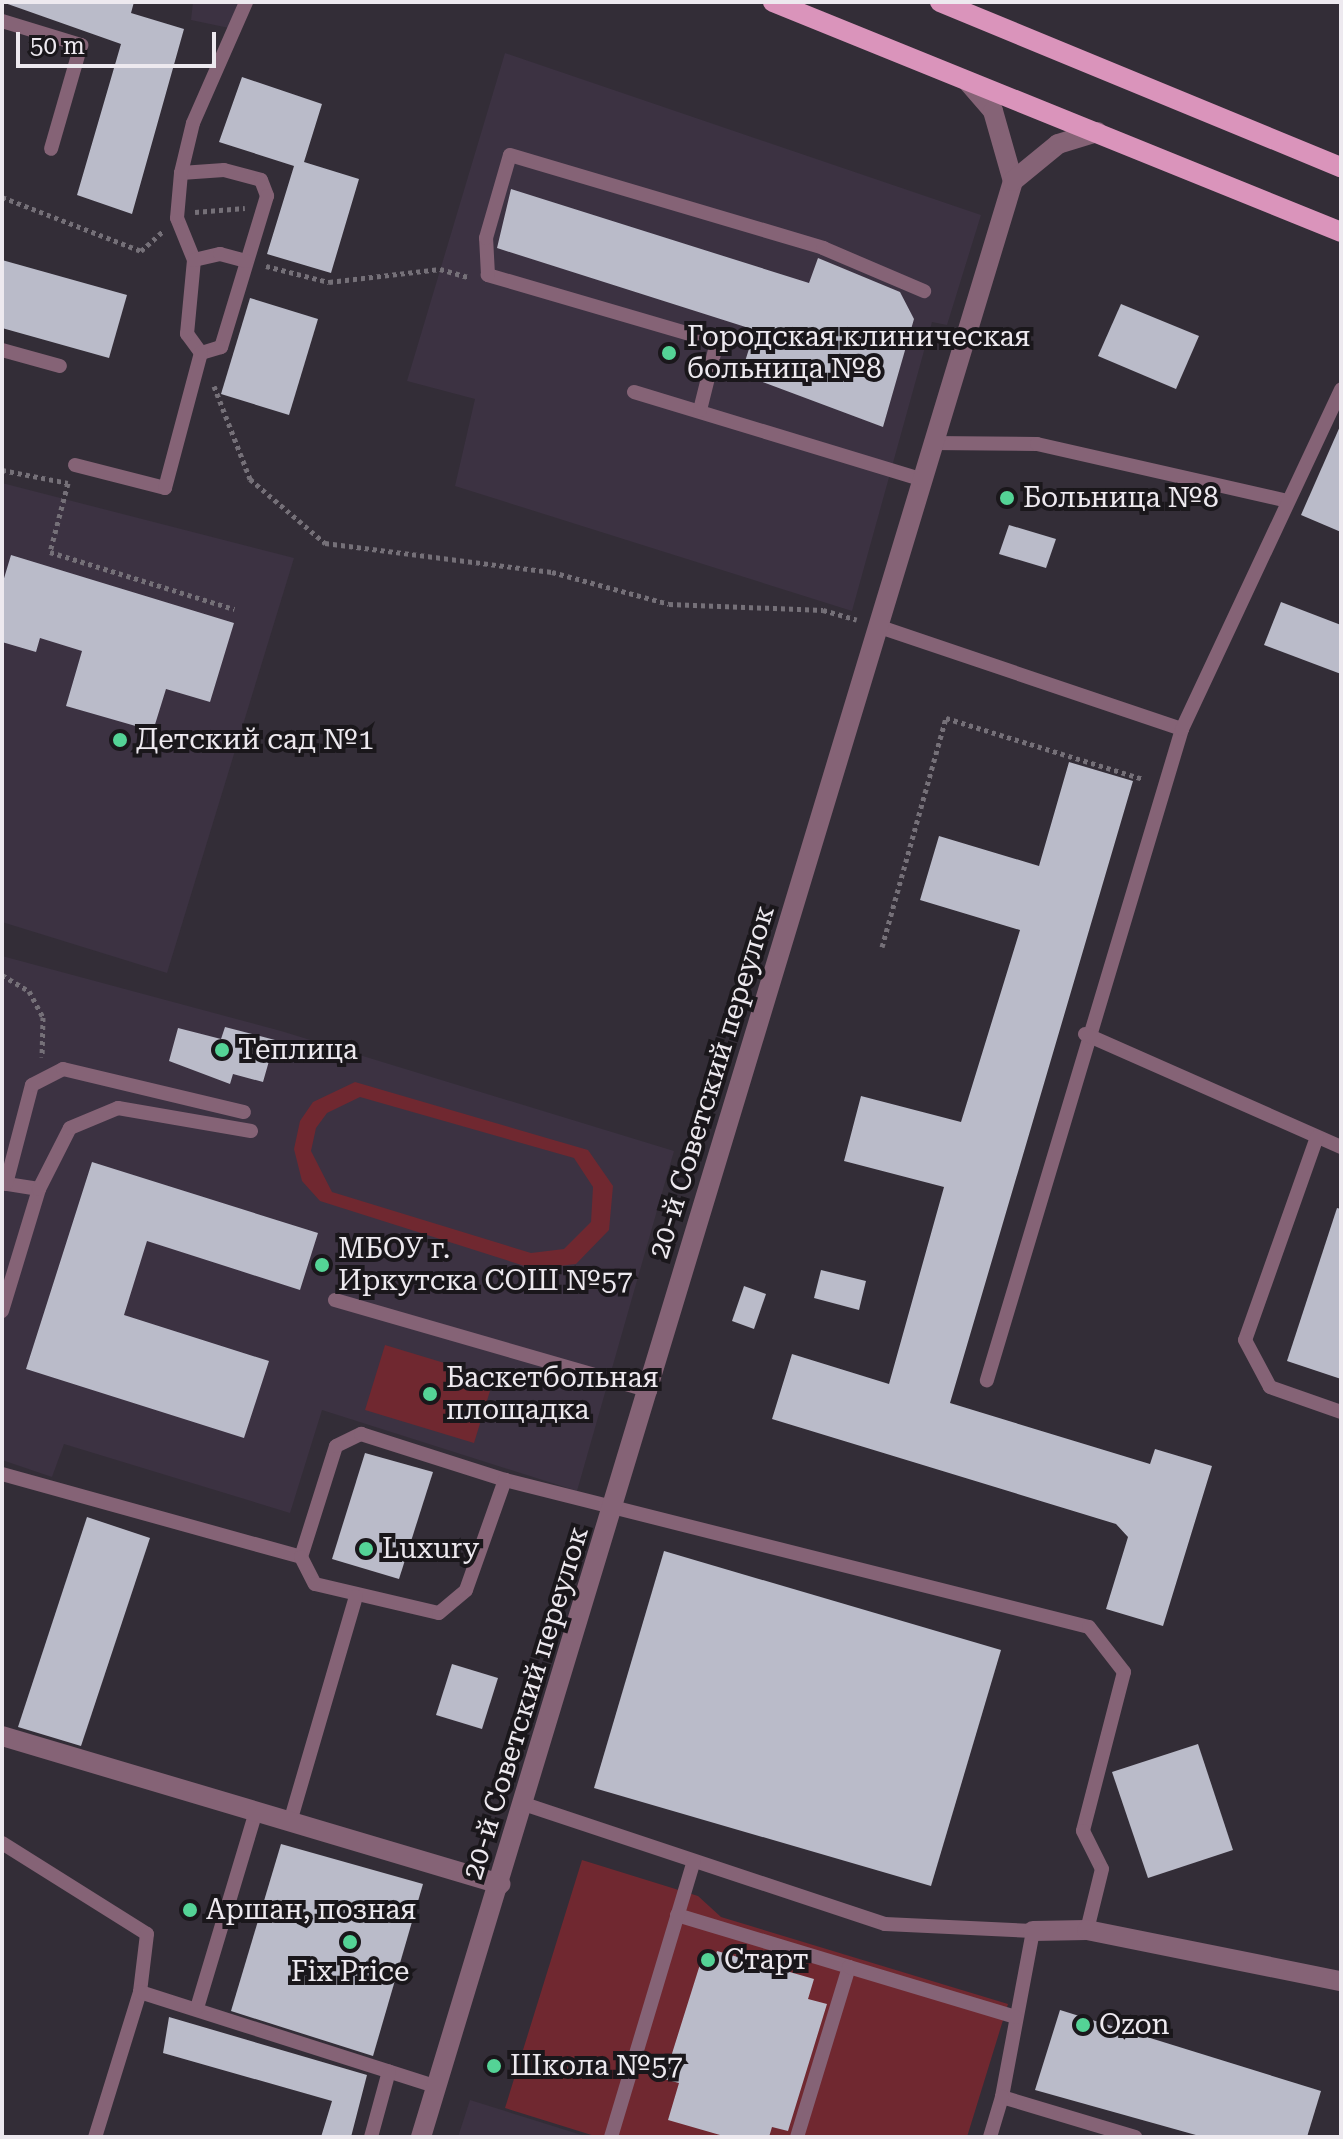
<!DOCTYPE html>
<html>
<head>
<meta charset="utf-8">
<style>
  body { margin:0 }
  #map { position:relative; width:1343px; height:2139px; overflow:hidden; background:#332d37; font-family:"Roboto Serif",serif }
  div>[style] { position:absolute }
  .built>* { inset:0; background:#3c3242 }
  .green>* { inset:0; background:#702830 }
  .building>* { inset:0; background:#babbc9 }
  .path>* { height:5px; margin-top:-2.5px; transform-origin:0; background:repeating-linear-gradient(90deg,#757078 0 4px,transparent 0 8px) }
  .service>* { height:14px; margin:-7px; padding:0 7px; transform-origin:7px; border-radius:7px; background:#856376 }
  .minor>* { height:20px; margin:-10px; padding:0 10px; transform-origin:10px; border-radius:10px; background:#856376 }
  .primary>* { height:20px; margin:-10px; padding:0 10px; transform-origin:10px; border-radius:10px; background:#da94bb }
  .dots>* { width:22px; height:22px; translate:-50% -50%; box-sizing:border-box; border:4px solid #1a171b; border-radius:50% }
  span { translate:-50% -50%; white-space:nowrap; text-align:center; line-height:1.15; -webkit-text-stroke:8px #1a171b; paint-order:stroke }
  .poi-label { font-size:28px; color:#ede9ef }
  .left { translate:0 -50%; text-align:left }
  .street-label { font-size:28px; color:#ede9ef }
  .frame { position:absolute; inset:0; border:4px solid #ede9ef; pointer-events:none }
  .scale { position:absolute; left:16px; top:32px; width:200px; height:36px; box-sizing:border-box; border:4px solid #ede9ef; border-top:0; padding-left:10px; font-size:24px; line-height:28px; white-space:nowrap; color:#ede9ef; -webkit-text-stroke:6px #1a171b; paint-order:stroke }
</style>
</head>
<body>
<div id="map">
  <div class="built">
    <i style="clip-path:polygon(193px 2px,238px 2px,229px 28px,191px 20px)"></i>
    <i style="clip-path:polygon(505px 53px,981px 215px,947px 325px,932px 322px,852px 611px,455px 486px,475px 399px,407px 381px)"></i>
    <i style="clip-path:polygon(2px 483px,294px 558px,167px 973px,2px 922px)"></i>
    <i style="clip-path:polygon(2px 956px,281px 1031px,674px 1151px,577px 1491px,322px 1410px,290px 1513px,64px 1444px,52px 1477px,2px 1460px)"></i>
    <i style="clip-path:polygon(470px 2100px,588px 2137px,458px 2137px)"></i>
  </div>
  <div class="green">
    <i style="clip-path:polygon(evenodd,355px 1082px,588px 1150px,613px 1186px,609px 1230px,576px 1264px,534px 1269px,320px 1201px,302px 1181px,294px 1149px,300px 1121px,313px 1102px,355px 1082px,360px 1097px,574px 1158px,593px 1187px,591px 1222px,564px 1249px,531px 1253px,332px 1192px,311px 1151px,316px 1128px,327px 1113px,360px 1097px)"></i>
    <i style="clip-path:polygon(385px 1345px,494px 1378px,474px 1443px,365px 1410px)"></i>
    <i style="clip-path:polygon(582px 1860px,698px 1896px,721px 1917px,1008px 2004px,967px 2137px,598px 2137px,505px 2108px)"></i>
  </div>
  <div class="building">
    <i style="clip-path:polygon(2px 2px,134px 2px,131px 13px,184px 29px,132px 214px,77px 195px,121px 44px)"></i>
    <i style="clip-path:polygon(242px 77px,322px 104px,304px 162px,359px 179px,331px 273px,267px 254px,294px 166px,219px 142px)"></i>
    <i style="clip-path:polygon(511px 189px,809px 283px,818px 258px,900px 292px,914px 319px,883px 427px,741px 374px,755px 330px,497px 248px)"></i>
    <i style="clip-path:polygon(2px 260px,127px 295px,109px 358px,2px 328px)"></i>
    <i style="clip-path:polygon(250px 298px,318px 319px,289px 415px,221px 394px)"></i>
    <i style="clip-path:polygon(1121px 304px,1199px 336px,1176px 389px,1098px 356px)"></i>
    <i style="clip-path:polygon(1341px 424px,1341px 532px,1301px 515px)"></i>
    <i style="clip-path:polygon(1009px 525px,1056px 539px,1046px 568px,999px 554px)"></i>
    <i style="clip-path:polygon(11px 555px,234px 623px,210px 702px,166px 689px,153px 731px,66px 706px,82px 651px,40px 638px,36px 652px,2px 642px,2px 585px)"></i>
    <i style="clip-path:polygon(1281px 602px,1341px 625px,1341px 674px,1264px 645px)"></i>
    <i style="clip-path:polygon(1069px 762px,1133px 781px,950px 1403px,1150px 1464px,1155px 1449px,1212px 1466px,1163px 1626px,1106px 1609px,1128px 1537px,1116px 1524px,772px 1419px,792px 1354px,889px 1384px,944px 1187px,844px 1161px,861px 1096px,961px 1122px,1020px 930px,920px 900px,939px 836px,1039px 866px)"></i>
    <i style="clip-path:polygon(225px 1027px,275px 1040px,263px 1082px,233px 1074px,230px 1084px,169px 1061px,178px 1028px,221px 1039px)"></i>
    <i style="clip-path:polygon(92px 1162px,318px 1233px,300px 1290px,147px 1241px,124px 1315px,269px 1361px,244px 1438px,26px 1369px)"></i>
    <i style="clip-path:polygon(1337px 1208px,1341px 1209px,1341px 1379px,1287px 1361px)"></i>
    <i style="clip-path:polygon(821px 1270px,866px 1281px,859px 1310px,814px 1298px)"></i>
    <i style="clip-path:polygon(744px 1286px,766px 1294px,754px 1329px,732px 1321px)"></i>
    <i style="clip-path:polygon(365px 1453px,433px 1472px,399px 1579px,332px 1559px)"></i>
    <i style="clip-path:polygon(87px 1517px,150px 1538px,81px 1746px,18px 1727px)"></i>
    <i style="clip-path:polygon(664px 1551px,1001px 1650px,931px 1886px,594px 1788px)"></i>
    <i style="clip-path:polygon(452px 1664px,498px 1678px,482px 1729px,436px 1715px)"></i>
    <i style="clip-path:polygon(1198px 1744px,1233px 1850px,1148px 1878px,1112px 1772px)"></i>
    <i style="clip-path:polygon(281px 1844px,423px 1884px,373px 2056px,231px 2011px)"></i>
    <i style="clip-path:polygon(717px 1951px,814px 1979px,808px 1999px,827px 2004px,788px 2131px,772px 2127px,769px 2137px,727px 2137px,668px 2120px,679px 2083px,664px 2079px,702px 1958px,714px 1961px)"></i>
    <i style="clip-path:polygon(1060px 2010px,1321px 2091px,1307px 2137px,1203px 2137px,1035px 2090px)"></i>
    <i style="clip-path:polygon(169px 2017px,367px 2075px,351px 2137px,321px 2137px,332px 2101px,163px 2053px)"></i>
  </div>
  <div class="path">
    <i style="left:2px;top:197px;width:149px;rotate:21.2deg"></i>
    <i style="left:141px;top:251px;width:30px;rotate:-42deg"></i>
    <i style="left:195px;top:212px;width:50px;rotate:-4.6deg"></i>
    <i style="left:266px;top:266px;width:65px;rotate:14.3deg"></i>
    <i style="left:329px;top:282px;width:112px;rotate:-6.7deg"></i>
    <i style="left:440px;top:269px;width:29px;rotate:16deg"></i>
    <i style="left:214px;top:386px;width:100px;rotate:68.8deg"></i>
    <i style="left:250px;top:479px;width:99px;rotate:40.5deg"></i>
    <i style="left:325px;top:543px;width:229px;rotate:7.3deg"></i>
    <i style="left:552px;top:572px;width:121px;rotate:15.3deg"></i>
    <i style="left:669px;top:604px;width:154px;rotate:2.2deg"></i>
    <i style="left:823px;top:610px;width:35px;rotate:16deg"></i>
    <i style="left:2px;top:470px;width:67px;rotate:11.1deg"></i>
    <i style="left:68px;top:483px;width:71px;rotate:104.6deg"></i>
    <i style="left:50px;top:552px;width:193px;rotate:17.2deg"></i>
    <i style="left:882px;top:947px;width:238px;rotate:-74.4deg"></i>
    <i style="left:946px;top:718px;width:206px;rotate:17.2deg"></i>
    <i style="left:2px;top:975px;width:31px;rotate:31deg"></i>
    <i style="left:29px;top:991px;width:30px;rotate:62deg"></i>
    <i style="left:43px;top:1017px;width:40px;rotate:91.4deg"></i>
  </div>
  <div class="service">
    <i style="left:2px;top:21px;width:83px;rotate:16.9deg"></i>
    <i style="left:81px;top:45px;width:108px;rotate:106.1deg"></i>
    <i style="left:181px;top:173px;width:43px;rotate:-4deg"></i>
    <i style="left:224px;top:170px;width:38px;rotate:15deg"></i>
    <i style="left:261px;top:180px;width:17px;rotate:69deg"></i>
    <i style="left:267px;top:196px;width:158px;rotate:106.9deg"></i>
    <i style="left:221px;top:347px;width:21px;rotate:163deg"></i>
    <i style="left:201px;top:353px;width:24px;rotate:-126deg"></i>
    <i style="left:187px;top:334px;width:74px;rotate:-84.6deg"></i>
    <i style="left:194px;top:260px;width:45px;rotate:-112deg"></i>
    <i style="left:177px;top:218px;width:45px;rotate:-84.9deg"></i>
    <i style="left:181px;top:173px;width:51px;rotate:-76.5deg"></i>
    <i style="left:193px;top:123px;width:132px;rotate:-66.3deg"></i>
    <i style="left:194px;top:260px;width:27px;rotate:-13deg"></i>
    <i style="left:220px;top:254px;width:27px;rotate:15deg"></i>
    <i style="left:2px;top:350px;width:60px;rotate:15.4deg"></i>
    <i style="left:634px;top:392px;width:300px;rotate:16.9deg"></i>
    <i style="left:700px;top:410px;width:70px;rotate:-76deg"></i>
    <i style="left:717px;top:342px;width:239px;rotate:-163.7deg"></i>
    <i style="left:488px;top:275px;width:37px;rotate:-93deg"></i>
    <i style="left:486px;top:238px;width:86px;rotate:-73.9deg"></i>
    <i style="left:510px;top:155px;width:327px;rotate:16.5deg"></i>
    <i style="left:823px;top:248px;width:110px;rotate:23.1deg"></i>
    <i style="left:931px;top:443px;width:106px;rotate:0.5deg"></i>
    <i style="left:1037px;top:444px;width:256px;rotate:12.8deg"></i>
    <i style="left:75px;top:465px;width:93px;rotate:14.3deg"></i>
    <i style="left:165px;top:488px;width:140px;rotate:-75.1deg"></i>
    <i style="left:877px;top:626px;width:322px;rotate:18.7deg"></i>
    <i style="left:1182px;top:729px;width:680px;rotate:106.68deg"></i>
    <i style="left:1182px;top:729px;width:375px;rotate:-64.9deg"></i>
    <i style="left:1085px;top:1034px;width:280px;rotate:23.8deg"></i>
    <i style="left:1317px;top:1137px;width:215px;rotate:109.5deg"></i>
    <i style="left:1245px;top:1340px;width:53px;rotate:62deg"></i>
    <i style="left:1270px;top:1387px;width:75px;rotate:19.4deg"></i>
    <i style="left:39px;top:1189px;width:33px;rotate:-171deg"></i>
    <i style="left:6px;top:1184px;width:102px;rotate:-75.3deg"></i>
    <i style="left:32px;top:1085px;width:35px;rotate:-27deg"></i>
    <i style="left:63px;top:1069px;width:186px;rotate:13.4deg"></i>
    <i style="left:335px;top:1300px;width:328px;rotate:16.1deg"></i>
    <i style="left:2px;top:1311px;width:127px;rotate:-73.1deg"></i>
    <i style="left:39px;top:1189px;width:68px;rotate:-63.1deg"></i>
    <i style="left:70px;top:1128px;width:52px;rotate:-22.6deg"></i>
    <i style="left:118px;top:1108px;width:135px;rotate:9.8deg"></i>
    <i style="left:2px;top:1474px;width:310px;rotate:15.5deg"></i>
    <i style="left:301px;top:1557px;width:116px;rotate:-72.5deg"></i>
    <i style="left:336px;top:1446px;width:28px;rotate:-26deg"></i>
    <i style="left:361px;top:1434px;width:151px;rotate:17.7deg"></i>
    <i style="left:505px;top:1480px;width:602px;rotate:14.13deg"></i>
    <i style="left:1089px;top:1627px;width:57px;rotate:52.1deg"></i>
    <i style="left:1124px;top:1672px;width:164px;rotate:104.5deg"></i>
    <i style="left:1083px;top:1831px;width:42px;rotate:63.4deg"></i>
    <i style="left:1102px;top:1869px;width:63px;rotate:103.8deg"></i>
    <i style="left:301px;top:1557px;width:30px;rotate:63deg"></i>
    <i style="left:315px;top:1584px;width:127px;rotate:13.2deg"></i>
    <i style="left:439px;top:1613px;width:35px;rotate:-40deg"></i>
    <i style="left:466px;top:1590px;width:117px;rotate:-70.5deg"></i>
    <i style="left:524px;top:1804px;width:380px;rotate:18.4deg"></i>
    <i style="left:885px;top:1924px;width:148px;rotate:2.7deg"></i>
    <i style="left:1033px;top:1931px;width:169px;rotate:100.6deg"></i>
    <i style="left:1002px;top:2097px;width:139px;rotate:16.7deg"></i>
    <i style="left:290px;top:1822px;width:235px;rotate:-73.7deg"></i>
    <i style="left:2px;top:1843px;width:171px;rotate:32.1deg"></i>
    <i style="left:147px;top:1934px;width:58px;rotate:96.9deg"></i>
    <i style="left:140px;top:1992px;width:152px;rotate:107.2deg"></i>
    <i style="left:677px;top:1915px;width:180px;rotate:16.8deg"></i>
    <i style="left:849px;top:1967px;width:178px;rotate:107deg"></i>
    <i style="left:849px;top:1967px;width:174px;rotate:16.7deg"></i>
    <i style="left:140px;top:1992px;width:312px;rotate:17.7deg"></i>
    <i style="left:197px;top:2008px;width:206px;rotate:-73.3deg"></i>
    <i style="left:371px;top:2137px;width:68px;rotate:-74.7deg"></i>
    <i style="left:611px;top:2137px;width:288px;rotate:-73.3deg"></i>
    <i style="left:990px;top:2137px;width:42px;rotate:-73.3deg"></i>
  </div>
  <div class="minor">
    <i style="left:968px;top:82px;width:38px;rotate:49deg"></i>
    <i style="left:993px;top:111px;width:73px;rotate:74.1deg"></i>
    <i style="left:2px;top:1736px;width:520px;rotate:16.55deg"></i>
    <i style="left:1033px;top:1931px;width:54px;rotate:-1.1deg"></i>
    <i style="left:1087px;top:1930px;width:259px;rotate:11.4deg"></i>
    <i style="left:421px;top:2137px;width:2044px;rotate:-73.16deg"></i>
    <i style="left:1013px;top:181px;width:58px;rotate:-39.4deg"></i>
    <i style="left:1058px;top:144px;width:41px;rotate:-17.1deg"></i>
  </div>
  <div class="primary">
    <i style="left:773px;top:2px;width:613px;rotate:22.04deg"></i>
    <i style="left:940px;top:2px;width:434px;rotate:22.4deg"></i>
  </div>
  <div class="dots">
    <i style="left:669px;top:353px;background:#54d396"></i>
    <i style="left:1007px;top:498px;background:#54d396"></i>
    <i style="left:120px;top:740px;background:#54d396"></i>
    <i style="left:222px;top:1050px;background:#54d396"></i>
    <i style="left:322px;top:1265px;background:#54d396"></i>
    <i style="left:430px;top:1394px;background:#54d396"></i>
    <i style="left:366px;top:1549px;background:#54d396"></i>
    <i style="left:190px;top:1910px;background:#54d396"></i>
    <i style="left:350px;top:1942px;background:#54d396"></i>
    <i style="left:708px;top:1960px;background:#54d396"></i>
    <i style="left:1083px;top:2025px;background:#54d396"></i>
    <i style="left:494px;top:2066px;background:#54d396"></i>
  </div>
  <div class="poi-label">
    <span class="left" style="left:687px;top:353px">Городская клиническая<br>больница №8</span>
    <span class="left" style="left:1023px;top:498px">Больница №8</span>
    <span class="left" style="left:136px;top:740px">Детский сад №1</span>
    <span class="left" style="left:238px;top:1050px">Теплица</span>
    <span class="left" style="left:338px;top:1265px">МБОУ г.<br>Иркутска СОШ №57</span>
    <span class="left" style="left:446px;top:1394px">Баскетбольная<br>площадка</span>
    <span class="left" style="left:382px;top:1549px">Luxury</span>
    <span class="left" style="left:206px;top:1910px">Аршан, позная</span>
    <span class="left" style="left:724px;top:1960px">Старт</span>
    <span style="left:350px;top:1972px">Fix Price</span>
    <span class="left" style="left:1099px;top:2025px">Ozon</span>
    <span class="left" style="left:510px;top:2066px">Школа №57</span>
  </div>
  <div class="street-label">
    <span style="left:712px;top:1082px;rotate:-73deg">20-й Советский переулок</span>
    <span style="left:526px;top:1703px;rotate:-73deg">20-й Советский переулок</span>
  </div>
  <div class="frame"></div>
  <div class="scale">50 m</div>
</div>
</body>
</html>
